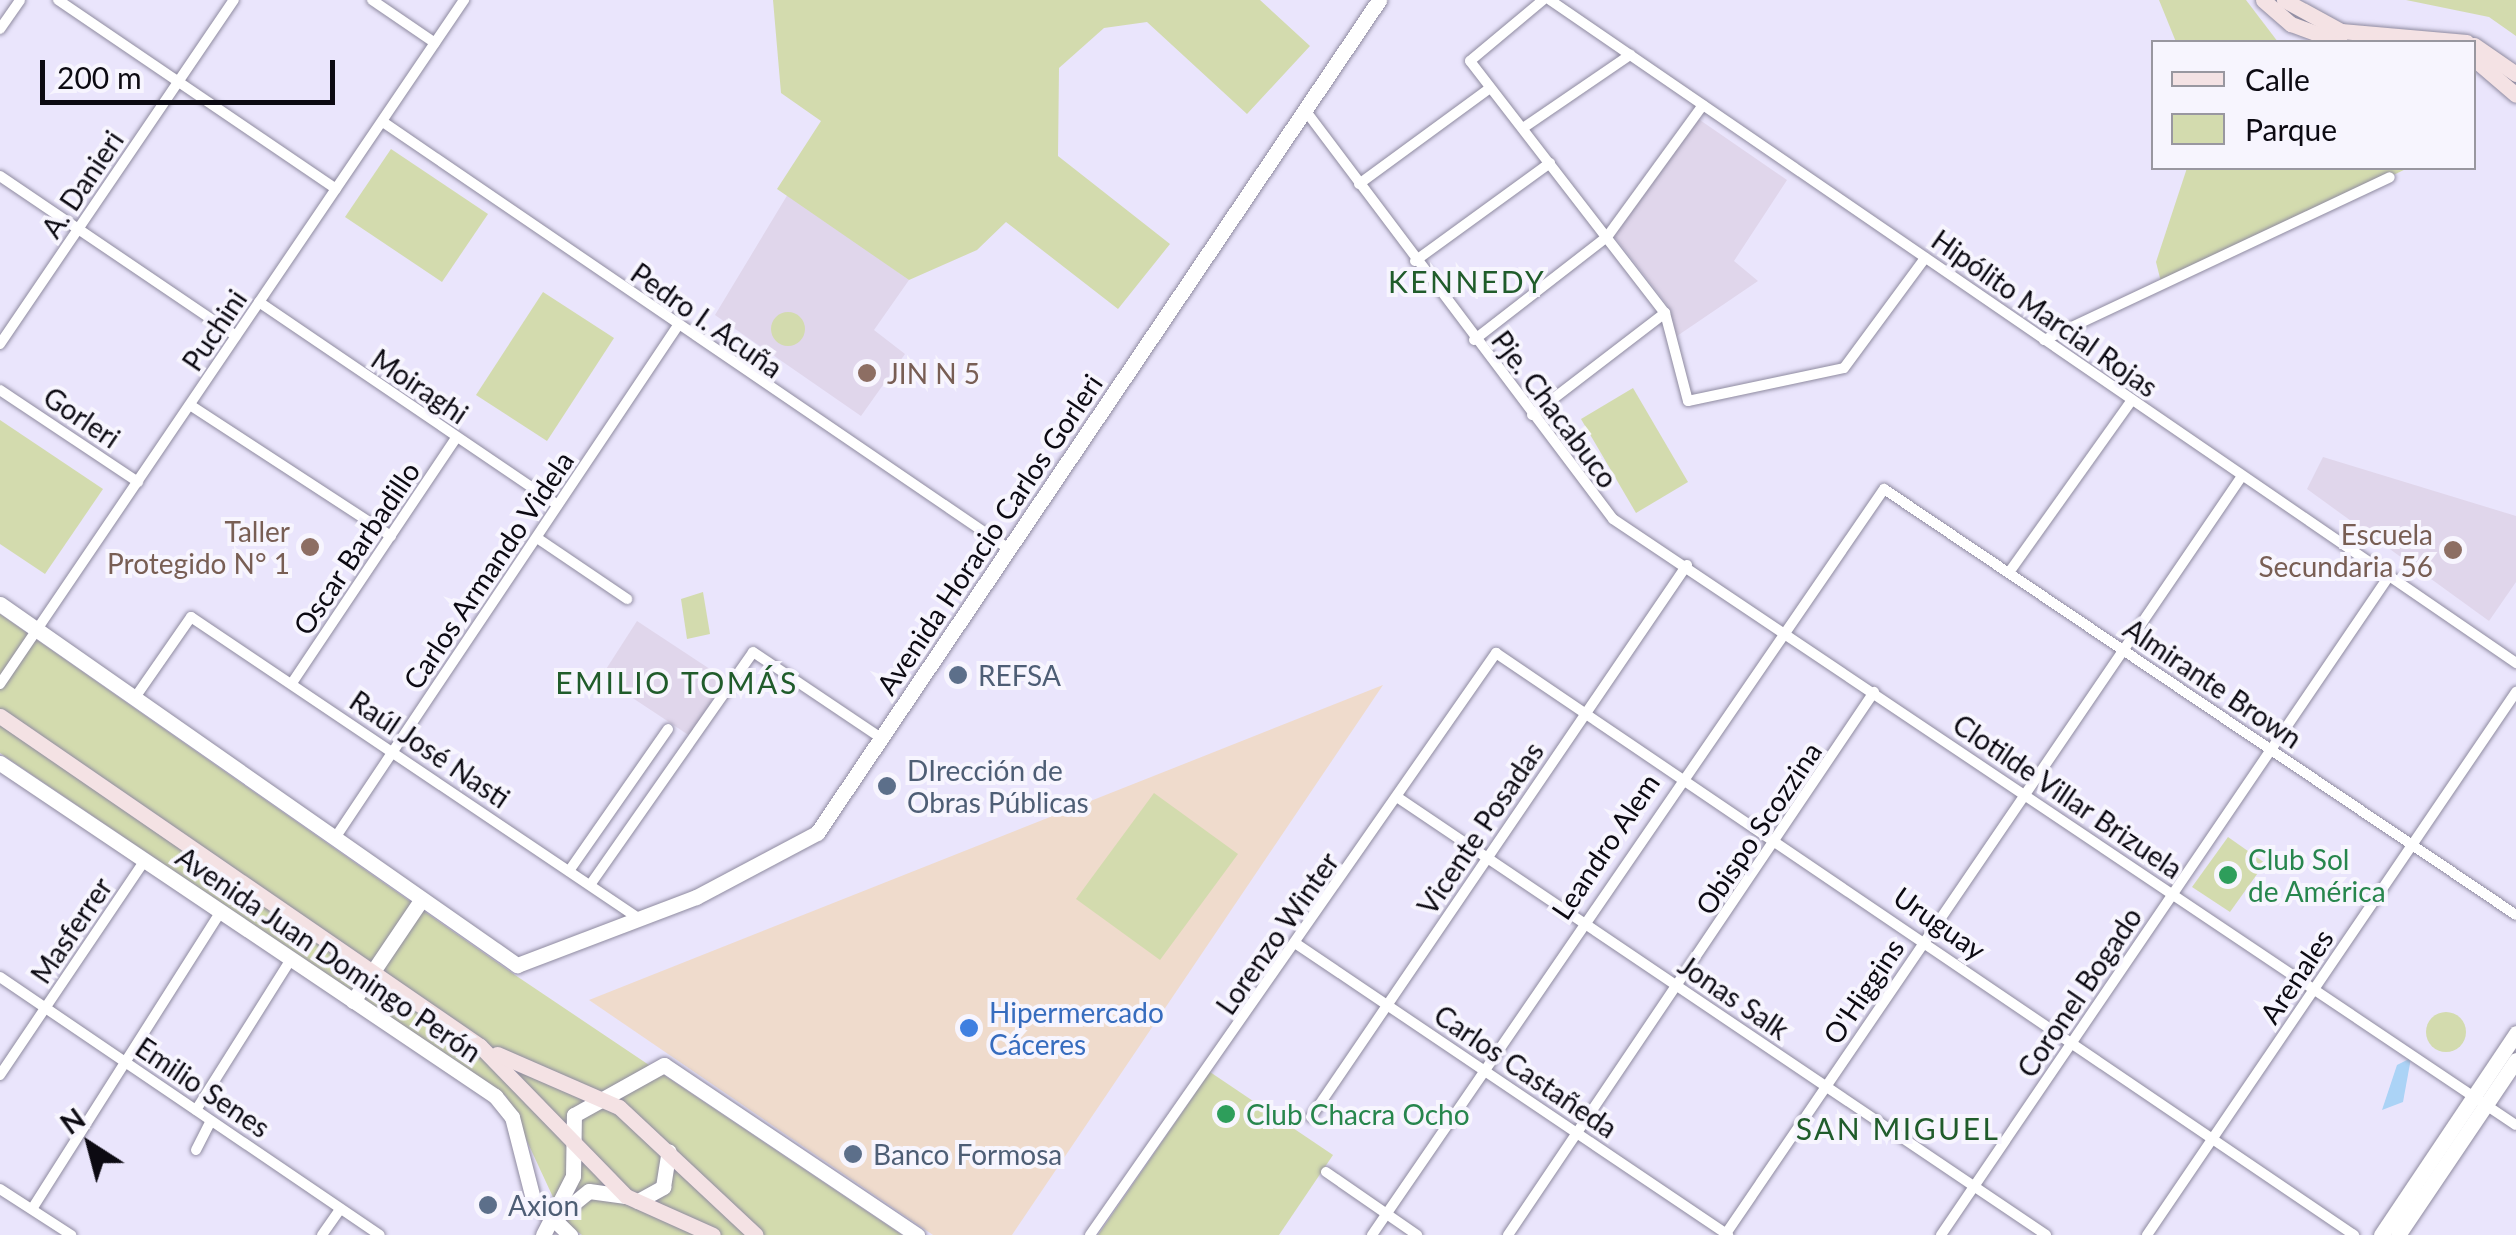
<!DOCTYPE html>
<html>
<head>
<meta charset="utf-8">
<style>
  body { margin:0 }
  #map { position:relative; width:2516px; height:1235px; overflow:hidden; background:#eae5fc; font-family:Lato,sans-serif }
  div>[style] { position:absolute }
  .commercial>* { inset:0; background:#efdbcc }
  .education>* { inset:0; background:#e0d6eb }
  .green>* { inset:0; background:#d3dbae }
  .round { border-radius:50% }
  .water>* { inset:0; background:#abd3f6 }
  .roads { filter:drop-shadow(0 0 2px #8f8ba0) drop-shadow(0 0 2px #8f8ba0) }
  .street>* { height:10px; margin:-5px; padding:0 5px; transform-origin:5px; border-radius:5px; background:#fff }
  .secondary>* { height:15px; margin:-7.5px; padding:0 7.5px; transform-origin:7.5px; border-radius:7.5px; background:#fff }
  .primary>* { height:15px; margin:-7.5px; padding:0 7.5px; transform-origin:7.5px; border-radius:7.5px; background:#f4e2e4 }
  .dots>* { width:28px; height:28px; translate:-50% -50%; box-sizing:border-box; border:5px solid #f7f5fe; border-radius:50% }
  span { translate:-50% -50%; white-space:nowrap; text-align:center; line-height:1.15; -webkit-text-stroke:8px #f7f5fe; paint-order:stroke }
  .street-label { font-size:28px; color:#0c0a12 }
  .education-label { font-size:28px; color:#785e54 }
  .left { translate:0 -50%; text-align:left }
  .right { translate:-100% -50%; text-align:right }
  .service-label { font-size:28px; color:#4e5e75 }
  .leisure-label { font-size:28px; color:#27864d }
  .shop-label { font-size:28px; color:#366cbe }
  .neighbourhood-label { font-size:30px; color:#205c2b; letter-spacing:2.5px }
  .legend { position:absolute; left:2151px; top:40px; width:325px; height:130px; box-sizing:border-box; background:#f7f5fe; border:2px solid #9997a0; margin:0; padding:12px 18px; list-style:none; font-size:30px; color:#0c0a12 }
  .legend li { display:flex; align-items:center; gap:20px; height:50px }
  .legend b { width:50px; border:2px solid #9997a0 }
  .north { position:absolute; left:40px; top:1095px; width:100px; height:100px; -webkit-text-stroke:8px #f7f5fe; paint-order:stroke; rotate:324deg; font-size:28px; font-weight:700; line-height:40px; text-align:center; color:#0c0a12 }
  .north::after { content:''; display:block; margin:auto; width:35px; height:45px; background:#0c0a12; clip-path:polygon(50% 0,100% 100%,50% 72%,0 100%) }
  .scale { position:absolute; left:40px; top:60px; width:295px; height:45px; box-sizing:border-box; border:5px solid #0c0a12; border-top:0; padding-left:12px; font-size:30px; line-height:35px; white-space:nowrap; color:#0c0a12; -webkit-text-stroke:8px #f7f5fe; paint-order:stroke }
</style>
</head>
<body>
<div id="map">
  <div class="commercial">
    <i style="clip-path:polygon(1383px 685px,1012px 1235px,933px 1235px,589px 1000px)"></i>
  </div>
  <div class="education">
    <i style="clip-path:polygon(1697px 118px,1787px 180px,1734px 261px,1758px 281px,1677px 336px,1668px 306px,1614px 236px)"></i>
    <i style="clip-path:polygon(788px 194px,909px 280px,874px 330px,905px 354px,861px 416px,715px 315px)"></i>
    <i style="clip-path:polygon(2323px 457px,2516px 516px,2516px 582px,2489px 621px,2307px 489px)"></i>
    <i style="clip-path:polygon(637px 621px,725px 679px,690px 736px,601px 677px)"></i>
  </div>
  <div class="green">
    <i style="clip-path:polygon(773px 0,1260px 0,1310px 46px,1247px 114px,1147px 22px,1104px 28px,1059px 68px,1058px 156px,1170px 244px,1118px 309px,1006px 222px,977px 250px,909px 280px,777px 189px,821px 121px,781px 93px)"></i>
    <i style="clip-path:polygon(2159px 0,2246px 0,2278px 42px,2176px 42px)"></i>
    <i style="clip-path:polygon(2406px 0,2516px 0,2516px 36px,2489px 17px)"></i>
    <i style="clip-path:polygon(391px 149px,488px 214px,442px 282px,345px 217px)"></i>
    <i style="clip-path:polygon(2187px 168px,2408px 168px,2162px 286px,2156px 262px)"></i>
    <i style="clip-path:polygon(543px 292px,614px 338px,547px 441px,476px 395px)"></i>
    <i class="round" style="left:771px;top:312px;width:34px;height:34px"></i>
    <i style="clip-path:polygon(1633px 388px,1688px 482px,1636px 513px,1581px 419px)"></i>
    <i style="clip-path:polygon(0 420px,103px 489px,45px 574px,0 544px)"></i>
    <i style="clip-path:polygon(703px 592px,710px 634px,687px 639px,681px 599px)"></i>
    <i style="clip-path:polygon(0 614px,515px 975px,902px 1235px,582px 1235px,565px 1223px,506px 1096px,0 753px)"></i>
    <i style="clip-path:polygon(1154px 793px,1238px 854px,1160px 960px,1076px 899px)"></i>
    <i style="clip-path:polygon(2228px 837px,2265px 863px,2230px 912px,2192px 887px)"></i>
    <i class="round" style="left:2426px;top:1012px;width:40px;height:40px"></i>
    <i style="clip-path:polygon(1210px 1072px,1333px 1155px,1279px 1235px,1098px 1235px)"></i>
  </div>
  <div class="water">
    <i style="clip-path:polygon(2411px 1058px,2403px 1102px,2382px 1110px,2397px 1065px)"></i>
  </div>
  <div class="roads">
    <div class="street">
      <i style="left:58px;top:0;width:336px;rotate:34.2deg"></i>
      <i style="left:372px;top:0;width:76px;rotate:34.3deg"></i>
      <i style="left:1543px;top:0;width:95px;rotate:140.1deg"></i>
      <i style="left:1470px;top:61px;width:319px;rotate:52.3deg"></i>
      <i style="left:1665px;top:313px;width:91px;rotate:75.4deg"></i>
      <i style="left:1688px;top:401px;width:159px;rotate:-11.9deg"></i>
      <i style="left:1844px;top:368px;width:137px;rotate:-53.6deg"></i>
      <i style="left:1550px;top:0;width:1172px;rotate:34.46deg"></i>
      <i style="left:0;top:29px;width:35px;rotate:-55deg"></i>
      <i style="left:1305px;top:110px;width:512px;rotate:53.02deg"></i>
      <i style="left:1613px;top:519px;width:1087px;rotate:33.87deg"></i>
      <i style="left:383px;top:122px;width:758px;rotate:34.3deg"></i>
      <i style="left:1523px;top:128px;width:130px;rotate:-34.3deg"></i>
      <i style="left:0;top:176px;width:285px;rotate:34.1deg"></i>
      <i style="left:1359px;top:184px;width:162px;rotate:-36.2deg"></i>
      <i style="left:1415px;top:261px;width:167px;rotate:-36deg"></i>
      <i style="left:259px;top:302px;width:361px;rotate:34.2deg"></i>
      <i style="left:1474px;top:340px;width:168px;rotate:-37.8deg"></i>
      <i style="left:1607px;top:237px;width:163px;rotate:-54deg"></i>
      <i style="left:2044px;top:340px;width:382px;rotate:-25.2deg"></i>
      <i style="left:0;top:344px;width:416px;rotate:-55.8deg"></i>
      <i style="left:0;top:390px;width:166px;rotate:33.7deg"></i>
      <i style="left:190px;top:405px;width:240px;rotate:33.1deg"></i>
      <i style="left:1532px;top:415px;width:168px;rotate:-37.5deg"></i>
      <i style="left:537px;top:538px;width:109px;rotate:34.1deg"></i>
      <i style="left:2010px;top:571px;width:210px;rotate:-54.5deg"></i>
      <i style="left:292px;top:683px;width:295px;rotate:-56.2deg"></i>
      <i style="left:0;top:684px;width:827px;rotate:-55.85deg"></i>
      <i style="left:134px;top:699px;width:100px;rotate:-55.2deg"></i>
      <i style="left:191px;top:617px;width:543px;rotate:33.95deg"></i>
      <i style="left:1397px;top:797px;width:783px;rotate:34.01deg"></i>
      <i style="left:335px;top:838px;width:615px;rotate:-56.21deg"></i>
      <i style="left:569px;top:871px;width:173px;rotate:-55.1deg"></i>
      <i style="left:590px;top:885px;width:284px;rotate:-55deg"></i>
      <i style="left:753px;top:652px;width:154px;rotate:33.9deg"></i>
      <i style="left:1298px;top:945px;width:519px;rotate:34deg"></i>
      <i style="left:0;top:977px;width:459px;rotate:34.2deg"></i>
      <i style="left:0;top:1075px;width:259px;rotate:-56deg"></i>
      <i style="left:196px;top:1110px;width:178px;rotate:-57.8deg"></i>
      <i style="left:1311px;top:1117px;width:668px;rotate:-55.74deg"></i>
      <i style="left:196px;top:1150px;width:31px;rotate:-63deg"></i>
      <i style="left:1326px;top:1172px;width:111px;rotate:34.7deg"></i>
      <i style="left:0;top:1189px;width:85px;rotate:32.9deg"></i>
      <i style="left:32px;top:1209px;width:353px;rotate:-57.6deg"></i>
      <i style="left:322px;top:1235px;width:32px;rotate:-55deg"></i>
      <i style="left:1090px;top:1235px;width:710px;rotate:-55.1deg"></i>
      <i style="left:1496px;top:653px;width:1037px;rotate:34.15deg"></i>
      <i style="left:1372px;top:1235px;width:905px;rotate:-55.54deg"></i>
      <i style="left:1884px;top:489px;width:762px;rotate:33.98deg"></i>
      <i style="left:1508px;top:1235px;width:655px;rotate:-56.02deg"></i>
      <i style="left:1725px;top:1235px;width:918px;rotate:-55.74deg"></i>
      <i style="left:1941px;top:1235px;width:797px;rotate:-55.79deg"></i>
      <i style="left:2147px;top:1235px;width:657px;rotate:-55.8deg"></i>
    </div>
    <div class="secondary">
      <i style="left:0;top:604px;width:631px;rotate:34.93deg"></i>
      <i style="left:517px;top:965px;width:191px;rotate:-20.8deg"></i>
      <i style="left:696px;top:897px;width:137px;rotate:-27.9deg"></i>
      <i style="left:817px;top:833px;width:1005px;rotate:-55.99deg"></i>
      <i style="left:0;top:763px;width:597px;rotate:33.93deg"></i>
      <i style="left:495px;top:1096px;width:27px;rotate:51deg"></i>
      <i style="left:512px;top:1117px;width:85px;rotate:75.6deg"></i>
      <i style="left:533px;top:1199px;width:52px;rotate:44.2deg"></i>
      <i style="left:353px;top:1001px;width:122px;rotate:-56deg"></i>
      <i style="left:638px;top:1201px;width:29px;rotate:-29deg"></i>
      <i style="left:663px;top:1187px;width:36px;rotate:-81deg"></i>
      <i style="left:559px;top:1215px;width:38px;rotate:-39deg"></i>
      <i style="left:589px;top:1191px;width:37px;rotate:8deg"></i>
      <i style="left:543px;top:1235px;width:66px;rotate:-63deg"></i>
      <i style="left:573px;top:1176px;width:61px;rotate:-89.1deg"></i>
      <i style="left:574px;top:1115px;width:103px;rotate:-29.1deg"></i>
      <i style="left:664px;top:1065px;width:305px;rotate:33.9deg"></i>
      <i style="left:2381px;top:1235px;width:243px;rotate:-56.2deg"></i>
      <i style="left:2398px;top:1235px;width:211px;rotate:-56deg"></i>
    </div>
    <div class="primary">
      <i style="left:2263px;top:0;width:37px;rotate:41deg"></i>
      <i style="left:2291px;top:24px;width:52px;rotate:20.2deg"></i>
      <i style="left:2284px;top:0;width:65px;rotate:28.5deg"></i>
      <i style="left:2341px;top:31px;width:126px;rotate:5deg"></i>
      <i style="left:2474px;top:45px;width:51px;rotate:34.6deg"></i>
      <i style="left:2474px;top:59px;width:55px;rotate:40.6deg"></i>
      <i style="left:0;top:716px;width:582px;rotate:34.51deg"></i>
      <i style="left:480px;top:1046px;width:209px;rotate:45.8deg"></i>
      <i style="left:626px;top:1196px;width:95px;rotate:24.1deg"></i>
      <i style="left:497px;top:1054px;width:133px;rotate:23.5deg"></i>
      <i style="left:619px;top:1107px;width:187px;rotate:43.1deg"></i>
    </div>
  </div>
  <div class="dots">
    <i style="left:867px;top:373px;background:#8d6e63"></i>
    <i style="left:310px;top:547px;background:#8d6e63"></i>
    <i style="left:2453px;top:550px;background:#8d6e63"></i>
    <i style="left:958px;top:675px;background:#5c6f8a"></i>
    <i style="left:887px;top:786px;background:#5c6f8a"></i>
    <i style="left:2228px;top:875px;background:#2e9e5b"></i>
    <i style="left:969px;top:1028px;background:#3f7fe0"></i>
    <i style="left:1226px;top:1114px;background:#2e9e5b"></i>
    <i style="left:853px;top:1154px;background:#5c6f8a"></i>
    <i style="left:488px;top:1205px;background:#5c6f8a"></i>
  </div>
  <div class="street-label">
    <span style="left:82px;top:184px;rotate:-56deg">A. Danieri</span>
    <span style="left:2045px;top:313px;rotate:35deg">Hipólito Marcial Rojas</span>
    <span style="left:707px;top:320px;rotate:35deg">Pedro I. Acuña</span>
    <span style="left:214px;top:330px;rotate:-56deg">Puchini</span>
    <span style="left:420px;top:386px;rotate:34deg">Moiraghi</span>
    <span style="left:1555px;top:409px;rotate:53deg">Pje. Chacabuco</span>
    <span style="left:82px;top:417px;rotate:34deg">Gorleri</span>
    <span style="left:989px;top:534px;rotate:-56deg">Avenida Horacio Carlos Gorleri</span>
    <span style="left:356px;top:548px;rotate:-56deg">Oscar Barbadillo</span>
    <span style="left:488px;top:570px;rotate:-56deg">Carlos Armando Videla</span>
    <span style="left:2213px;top:683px;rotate:34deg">Almirante Brown</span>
    <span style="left:430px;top:749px;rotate:34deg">Raúl José Nasti</span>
    <span style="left:2068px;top:796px;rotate:34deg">Clotilde Villar Brizuela</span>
    <span style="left:1480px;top:828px;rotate:-56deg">Vicente Posadas</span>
    <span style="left:1758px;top:828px;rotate:-56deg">Obispo Scozzina</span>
    <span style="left:1605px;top:846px;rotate:-56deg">Leandro Alem</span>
    <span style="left:1940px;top:923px;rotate:35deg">Uruguay</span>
    <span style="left:71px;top:930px;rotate:-56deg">Masferrer</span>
    <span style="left:1277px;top:933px;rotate:-55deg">Lorenzo Winter</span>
    <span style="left:329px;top:954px;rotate:34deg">Avenida Juan Domingo Perón</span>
    <span style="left:2296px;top:976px;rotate:-56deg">Arenales</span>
    <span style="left:1863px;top:991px;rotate:-56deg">O'Higgins</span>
    <span style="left:2079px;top:992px;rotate:-56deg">Coronel Bogado</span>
    <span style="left:1734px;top:997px;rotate:34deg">Jonas Salk</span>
    <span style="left:1526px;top:1071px;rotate:34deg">Carlos Castañeda</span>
    <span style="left:203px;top:1087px;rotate:34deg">Emilio Senes</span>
  </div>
  <div class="education-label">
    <span class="left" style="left:887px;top:373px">JIN N 5</span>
    <span class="right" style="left:290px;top:547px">Taller<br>Protegido N° 1</span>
    <span class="right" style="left:2433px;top:550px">Escuela<br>Secundaria 56</span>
  </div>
  <div class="service-label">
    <span class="left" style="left:978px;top:675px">REFSA</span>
    <span class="left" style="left:907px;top:786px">DIrección de<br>Obras Públicas</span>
    <span class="left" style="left:873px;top:1154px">Banco Formosa</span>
    <span class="left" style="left:508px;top:1205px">Axion</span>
  </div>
  <div class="leisure-label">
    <span class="left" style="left:2248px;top:875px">Club Sol<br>de América</span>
    <span class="left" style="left:1246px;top:1114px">Club Chacra Ocho</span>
  </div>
  <div class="shop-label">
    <span class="left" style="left:989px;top:1028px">Hipermercado<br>Cáceres</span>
  </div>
  <div class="neighbourhood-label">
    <span style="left:1467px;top:281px">KENNEDY</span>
    <span style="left:677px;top:682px">EMILIO TOMÁS</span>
    <span style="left:1898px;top:1128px">SAN MIGUEL</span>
  </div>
  <ul class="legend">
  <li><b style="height:12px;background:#f4e2e4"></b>Calle</li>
  <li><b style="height:28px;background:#d3dbae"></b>Parque</li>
  </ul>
  <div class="north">N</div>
  <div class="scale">200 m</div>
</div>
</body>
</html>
